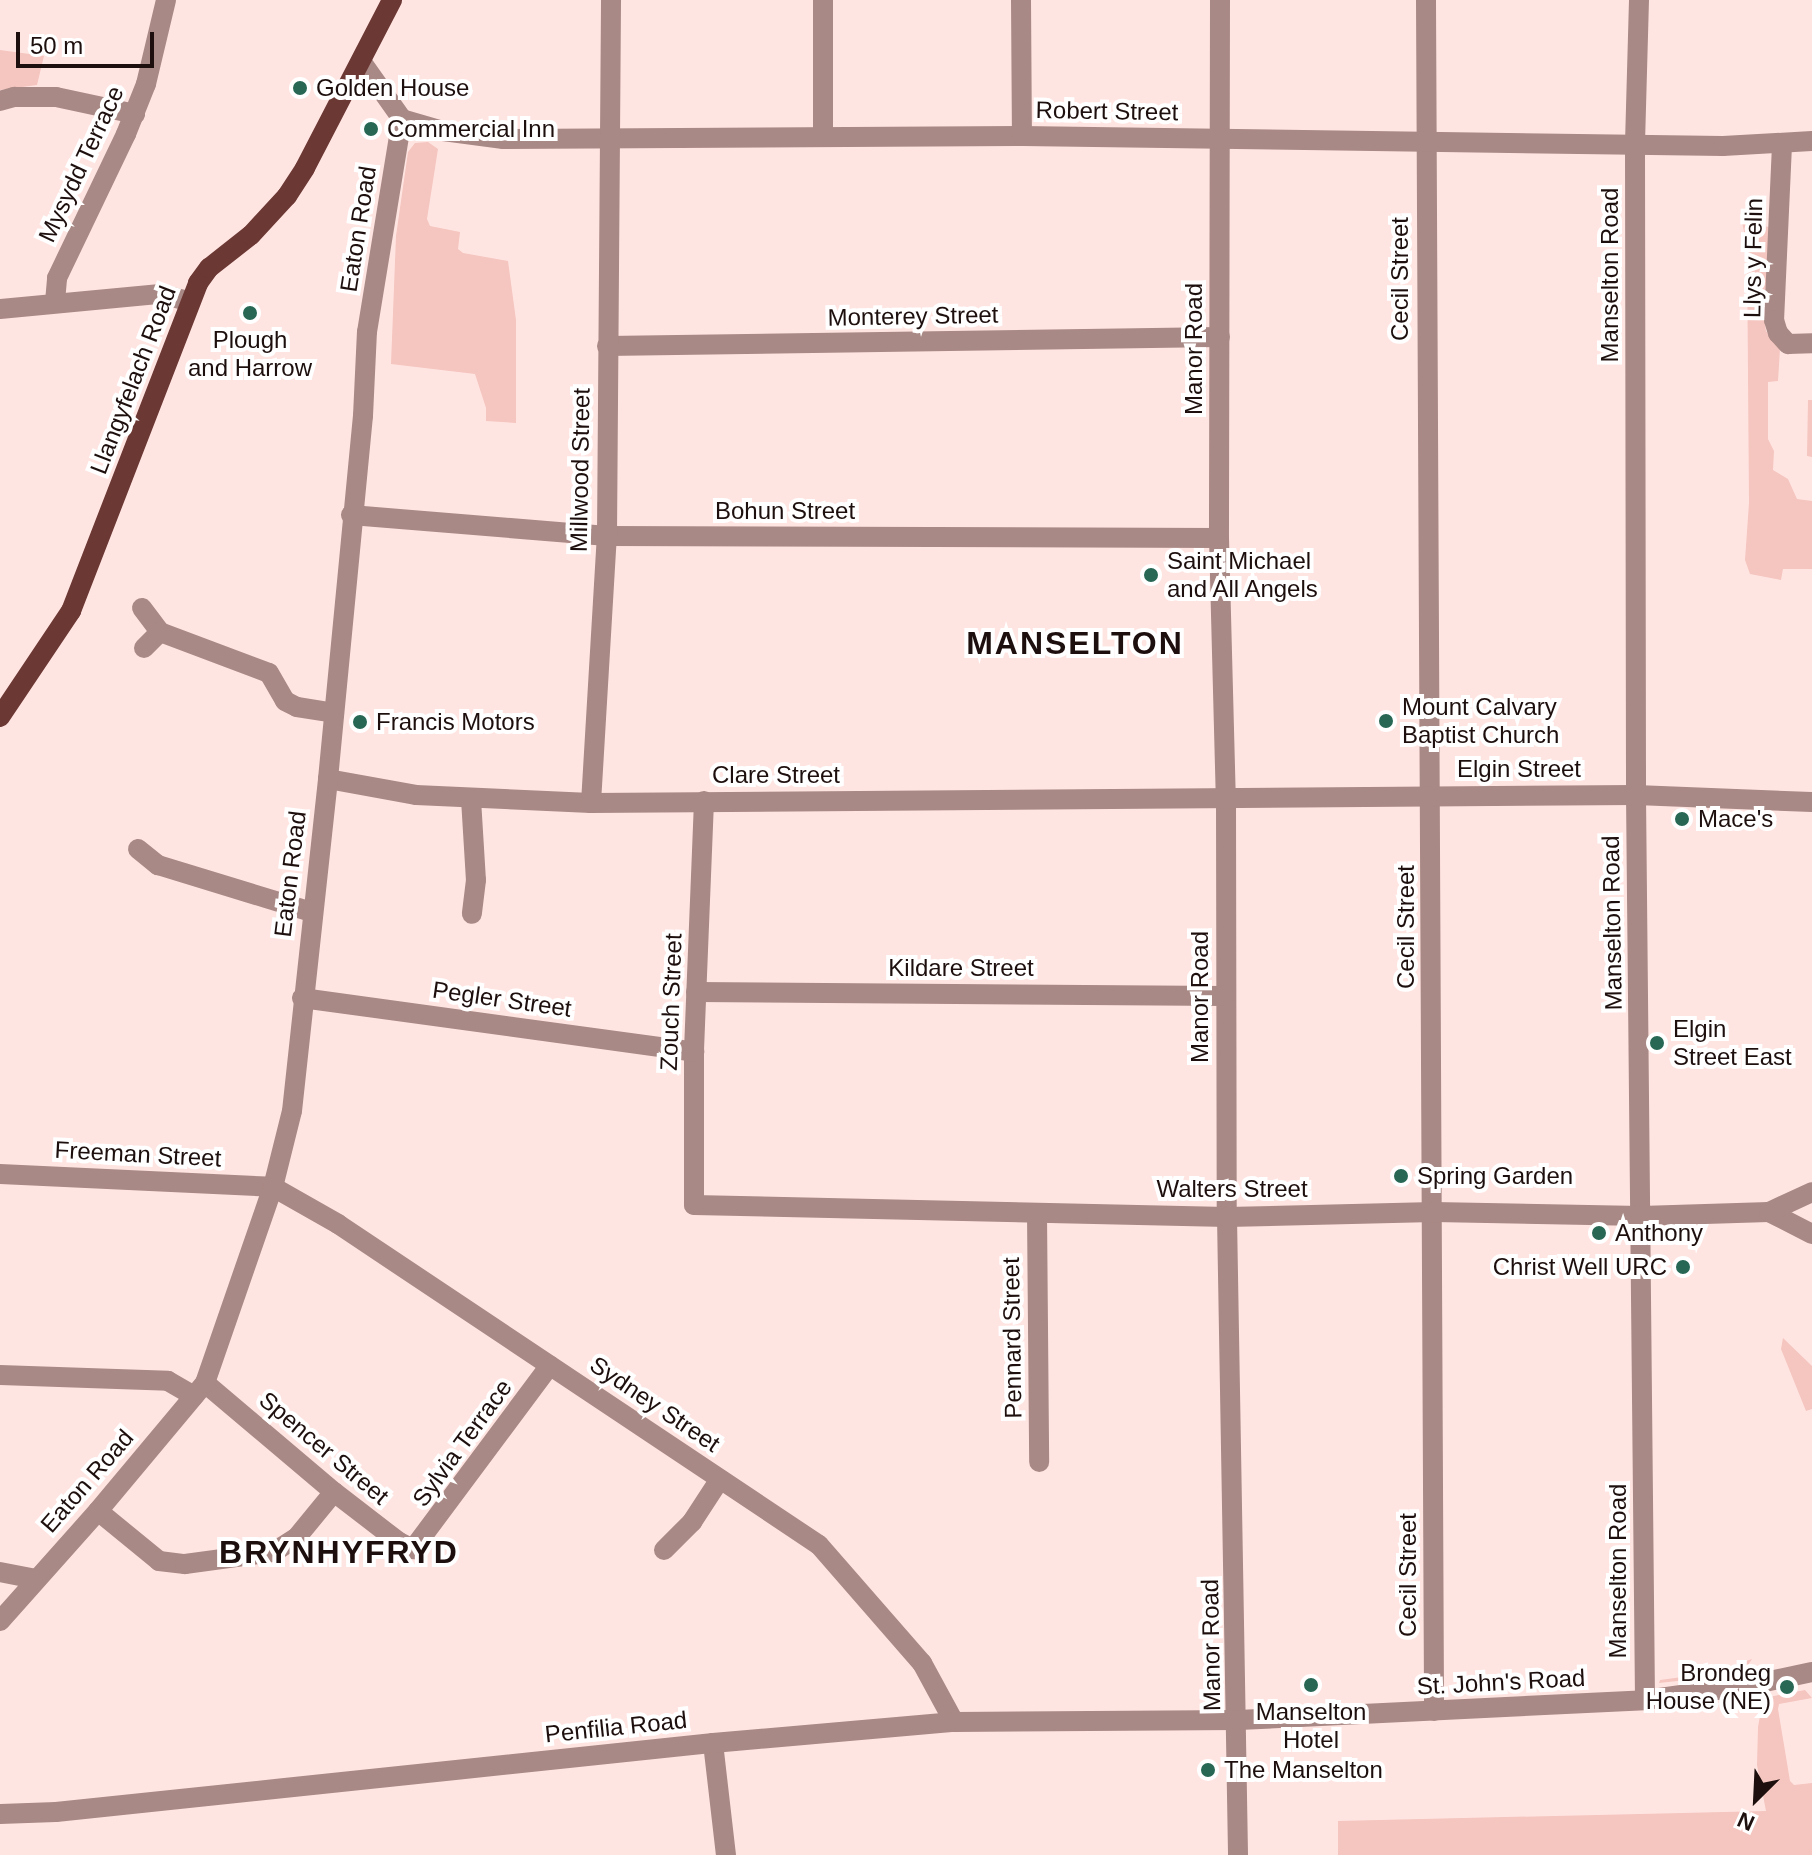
<!DOCTYPE html>
<html>
<head>
<meta charset="utf-8">
<style>
  body { margin:0 }
  #map { position:relative; width:1812px; height:1855px; overflow:hidden; background:#ffe5e2; font-family:Helvetica,sans-serif }
  div>[style] { position:absolute }
  .green>* { inset:0; background:#f5c5bf }
  .minor>* { height:20px; margin:-10px; padding:0 10px; transform-origin:10px; border-radius:10px; background:#a98985 }
  .major>* { height:20px; margin:-10px; padding:0 10px; transform-origin:10px; border-radius:10px; background:#6c3834 }
  .dots>* { width:22px; height:22px; translate:-50% -50%; box-sizing:border-box; border:4px solid #fff; border-radius:50% }
  span { translate:-50% -50%; white-space:nowrap; text-align:center; line-height:1.15; -webkit-text-stroke:8px #fff; paint-order:stroke }
  .poi-label { font-size:24px; color:#1d0f0d }
  .left { translate:0 -50%; text-align:left }
  .right { translate:-100% -50%; text-align:right }
  .street-label { font-size:24px; color:#1d0f0d }
  .district-label { font-size:32px; color:#1d0f0d; font-weight:700; letter-spacing:2px }
  .north { position:absolute; left:1716px; top:1759px; width:80px; height:80px; -webkit-text-stroke:6px #fff; paint-order:stroke; rotate:204deg; font-size:22px; font-weight:700; line-height:32px; text-align:center; color:#1d0f0d }
  .north::after { content:''; display:block; margin:auto; width:28px; height:36px; background:#1d0f0d; clip-path:polygon(50% 0,100% 100%,50% 72%,0 100%) }
  .scale { position:absolute; left:16px; top:32px; width:138px; height:36px; box-sizing:border-box; border:4px solid #1d0f0d; border-top:0; padding-left:10px; font-size:24px; line-height:28px; white-space:nowrap; color:#1d0f0d; -webkit-text-stroke:6px #fff; paint-order:stroke }
</style>
</head>
<body>
<div id="map">
  <div class="green">
    <i style="clip-path:polygon(0 50px,44px 56px,37px 85px,0 90px)"></i>
    <i style="clip-path:polygon(428px 142px,438px 149px,427px 219px,430px 226px,460px 232px,458px 249px,463px 253px,508px 261px,516px 320px,516px 423px,486px 421px,486px 408px,475px 374px,391px 364px,396px 236px,408px 152px,415px 143px)"></i>
    <i style="clip-path:polygon(1742px 222px,1769px 227px,1764px 320px,1766px 331px,1780px 349px,1778px 381px,1768px 382px,1768px 439px,1774px 451px,1773px 470px,1788px 479px,1797px 499px,1812px 501px,1812px 569px,1783px 569px,1781px 580px,1750px 574px,1745px 560px,1749px 503px,1747px 246px)"></i>
    <i style="clip-path:polygon(1808px 400px,1812px 400px,1812px 457px,1807px 456px)"></i>
    <i style="clip-path:polygon(1783px 1338px,1812px 1366px,1812px 1409px,1806px 1411px,1781px 1349px)"></i>
    <i style="clip-path:polygon(1752px 1659px,1748px 1665px,1714px 1677px,1659px 1683px,1660px 1680px,1712px 1673px)"></i>
    <i style="clip-path:polygon(1805px 1690px,1812px 1698px,1779px 1704px,1778px 1709px,1790px 1781px,1794px 1785px,1812px 1783px,1812px 1855px,1338px 1855px,1338px 1821px,1766px 1811px,1757px 1765px,1758px 1727px,1762px 1705px,1769px 1697px)"></i>
  </div>
  <div class="minor">
    <i style="left:823px;top:0;width:136px;rotate:90deg"></i>
    <i style="left:1021px;top:0;width:136px;rotate:89.6deg"></i>
    <i style="left:1220px;top:0;width:538px;rotate:90.11deg"></i>
    <i style="left:1219px;top:538px;width:261px;rotate:88.5deg"></i>
    <i style="left:1226px;top:799px;width:418px;rotate:89.9deg"></i>
    <i style="left:1227px;top:1217px;width:638px;rotate:89.01deg"></i>
    <i style="left:1426px;top:0;width:1711px;rotate:89.73deg"></i>
    <i style="left:1639px;top:0;width:145px;rotate:91.6deg"></i>
    <i style="left:1635px;top:145px;width:650px;rotate:89.91deg"></i>
    <i style="left:1636px;top:795px;width:905px;rotate:89.43deg"></i>
    <i style="left:0;top:101px;width:15px;rotate:-16deg"></i>
    <i style="left:14px;top:97px;width:42px"></i>
    <i style="left:56px;top:97px;width:81px;rotate:12.1deg"></i>
    <i style="left:402px;top:119px;width:43px;rotate:16.3deg"></i>
    <i style="left:443px;top:131px;width:61px;rotate:7.6deg"></i>
    <i style="left:503px;top:139px;width:519px;rotate:-0.33deg"></i>
    <i style="left:1022px;top:136px;width:701px;rotate:0.82deg"></i>
    <i style="left:1723px;top:146px;width:89px;rotate:-3.2deg"></i>
    <i style="left:1782px;top:145px;width:175px;rotate:92.6deg"></i>
    <i style="left:1774px;top:320px;width:14px;rotate:73deg"></i>
    <i style="left:1778px;top:333px;width:15px;rotate:48deg"></i>
    <i style="left:1788px;top:344px;width:24px;rotate:-2deg"></i>
    <i style="left:55px;top:302px;width:24px;rotate:-85deg"></i>
    <i style="left:57px;top:278px;width:160px;rotate:-64.4deg"></i>
    <i style="left:126px;top:134px;width:54px;rotate:-68.2deg"></i>
    <i style="left:146px;top:84px;width:86px;rotate:-76.6deg"></i>
    <i style="left:0;top:309px;width:161px;rotate:-5.4deg"></i>
    <i style="left:160px;top:294px;width:30px;rotate:14deg"></i>
    <i style="left:607px;top:346px;width:613px;rotate:-0.84deg"></i>
    <i style="left:351px;top:515px;width:257px;rotate:4.7deg"></i>
    <i style="left:607px;top:536px;width:612px;rotate:0.19deg"></i>
    <i style="left:142px;top:608px;width:30px;rotate:53deg"></i>
    <i style="left:160px;top:632px;width:116px;rotate:20.6deg"></i>
    <i style="left:269px;top:673px;width:32px;rotate:60deg"></i>
    <i style="left:285px;top:701px;width:13px;rotate:27deg"></i>
    <i style="left:297px;top:707px;width:36px;rotate:9deg"></i>
    <i style="left:144px;top:648px;width:23px;rotate:-45deg"></i>
    <i style="left:328px;top:779px;width:89px;rotate:10.3deg"></i>
    <i style="left:416px;top:795px;width:175px;rotate:2.6deg"></i>
    <i style="left:591px;top:803px;width:1045px;rotate:-0.44deg"></i>
    <i style="left:1636px;top:795px;width:176px;rotate:2.3deg"></i>
    <i style="left:471px;top:799px;width:81px;rotate:86.5deg"></i>
    <i style="left:476px;top:880px;width:34px;rotate:97deg"></i>
    <i style="left:704px;top:801px;width:251px;rotate:92.3deg"></i>
    <i style="left:694px;top:1052px;width:153px;rotate:90deg"></i>
    <i style="left:694px;top:1205px;width:533px;rotate:1.29deg"></i>
    <i style="left:1227px;top:1217px;width:207px;rotate:-1.4deg"></i>
    <i style="left:1434px;top:1212px;width:207px;rotate:1.1deg"></i>
    <i style="left:1641px;top:1216px;width:128px;rotate:-1.8deg"></i>
    <i style="left:1769px;top:1212px;width:48px;rotate:27.1deg"></i>
    <i style="left:591px;top:803px;width:267px;rotate:-86.6deg"></i>
    <i style="left:607px;top:536px;width:536px;rotate:-89.57deg"></i>
    <i style="left:138px;top:849px;width:26px;rotate:39deg"></i>
    <i style="left:158px;top:865px;width:161px;rotate:17deg"></i>
    <i style="left:696px;top:992px;width:529px;rotate:0.43deg"></i>
    <i style="left:302px;top:998px;width:396px;rotate:7.8deg"></i>
    <i style="left:0;top:1174px;width:273px;rotate:2.7deg"></i>
    <i style="left:273px;top:1187px;width:75px;rotate:29.6deg"></i>
    <i style="left:338px;top:1224px;width:578px;rotate:33.72deg"></i>
    <i style="left:819px;top:1545px;width:157px;rotate:48.9deg"></i>
    <i style="left:922px;top:1663px;width:67px;rotate:61.5deg"></i>
    <i style="left:1769px;top:1212px;width:47px;rotate:-24.9deg"></i>
    <i style="left:1037px;top:1213px;width:249px;rotate:89.5deg"></i>
    <i style="left:0;top:1375px;width:168px;rotate:2deg"></i>
    <i style="left:168px;top:1381px;width:30px;rotate:30deg"></i>
    <i style="left:205px;top:1383px;width:169px;rotate:40.2deg"></i>
    <i style="left:334px;top:1492px;width:82px;rotate:37.6deg"></i>
    <i style="left:399px;top:1542px;width:16px;rotate:27deg"></i>
    <i style="left:413px;top:1549px;width:229px;rotate:-53.3deg"></i>
    <i style="left:98px;top:1511px;width:79px;rotate:39.3deg"></i>
    <i style="left:159px;top:1561px;width:26px;rotate:7deg"></i>
    <i style="left:185px;top:1564px;width:90px;rotate:-7.7deg"></i>
    <i style="left:274px;top:1552px;width:27px;rotate:-33deg"></i>
    <i style="left:297px;top:1537px;width:58px;rotate:-50.6deg"></i>
    <i style="left:664px;top:1550px;width:40px;rotate:-45deg"></i>
    <i style="left:692px;top:1522px;width:51px;rotate:-56.9deg"></i>
    <i style="left:0;top:1572px;width:37px;rotate:11deg"></i>
    <i style="left:0;top:1621px;width:147px;rotate:-48.3deg"></i>
    <i style="left:98px;top:1511px;width:167px;rotate:-50.1deg"></i>
    <i style="left:205px;top:1383px;width:207px;rotate:-70.9deg"></i>
    <i style="left:273px;top:1187px;width:78px;rotate:-76deg"></i>
    <i style="left:292px;top:1111px;width:334px;rotate:-83.8deg"></i>
    <i style="left:328px;top:779px;width:365px;rotate:-84.5deg"></i>
    <i style="left:363px;top:416px;width:84px;rotate:-87.3deg"></i>
    <i style="left:367px;top:332px;width:216px;rotate:-80.7deg"></i>
    <i style="left:402px;top:119px;width:71px;rotate:-125.3deg"></i>
    <i style="left:713px;top:1743px;width:113px;rotate:83.4deg"></i>
    <i style="left:0;top:1814px;width:56px;rotate:-2deg"></i>
    <i style="left:56px;top:1812px;width:661px;rotate:-6deg"></i>
    <i style="left:713px;top:1743px;width:242px;rotate:-5deg"></i>
    <i style="left:954px;top:1722px;width:285px;rotate:-0.4deg"></i>
    <i style="left:1239px;top:1720px;width:406px;rotate:-2.8deg"></i>
    <i style="left:1645px;top:1700px;width:102px;rotate:-7.9deg"></i>
    <i style="left:1746px;top:1686px;width:67px;rotate:-12deg"></i>
  </div>
  <div class="major">
    <i style="left:0;top:717px;width:128px;rotate:-56.2deg"></i>
    <i style="left:71px;top:611px;width:352px;rotate:-68.8deg"></i>
    <i style="left:198px;top:283px;width:19px;rotate:-54deg"></i>
    <i style="left:209px;top:268px;width:53px;rotate:-38.2deg"></i>
    <i style="left:251px;top:235px;width:53px;rotate:-47.3deg"></i>
    <i style="left:287px;top:196px;width:33px;rotate:-57deg"></i>
    <i style="left:305px;top:168px;width:189px;rotate:-62.6deg"></i>
  </div>
  <div class="dots">
    <i style="left:300px;top:88px;background:#276754"></i>
    <i style="left:371px;top:129px;background:#276754"></i>
    <i style="left:250px;top:313px;background:#276754"></i>
    <i style="left:1151px;top:575px;background:#276754"></i>
    <i style="left:1386px;top:721px;background:#276754"></i>
    <i style="left:360px;top:722px;background:#276754"></i>
    <i style="left:1682px;top:819px;background:#276754"></i>
    <i style="left:1657px;top:1043px;background:#276754"></i>
    <i style="left:1401px;top:1176px;background:#276754"></i>
    <i style="left:1599px;top:1233px;background:#276754"></i>
    <i style="left:1683px;top:1267px;background:#276754"></i>
    <i style="left:1311px;top:1685px;background:#276754"></i>
    <i style="left:1787px;top:1687px;background:#276754"></i>
    <i style="left:1208px;top:1770px;background:#276754"></i>
  </div>
  <div class="poi-label">
    <span class="left" style="left:316px;top:88px">Golden House</span>
    <span class="left" style="left:387px;top:129px">Commercial Inn</span>
    <span style="left:250px;top:354px">Plough<br>and Harrow</span>
    <span class="left" style="left:1167px;top:575px">Saint Michael<br>and All Angels</span>
    <span class="left" style="left:1402px;top:721px">Mount Calvary<br>Baptist Church</span>
    <span class="left" style="left:376px;top:722px">Francis Motors</span>
    <span class="left" style="left:1698px;top:819px">Mace's</span>
    <span class="left" style="left:1673px;top:1043px">Elgin<br>Street East</span>
    <span class="left" style="left:1417px;top:1176px">Spring Garden</span>
    <span class="left" style="left:1615px;top:1233px">Anthony</span>
    <span class="right" style="left:1667px;top:1267px">Christ Well URC</span>
    <span class="right" style="left:1771px;top:1687px">Brondeg<br>House (NE)</span>
    <span style="left:1311px;top:1726px">Manselton<br>Hotel</span>
    <span class="left" style="left:1224px;top:1770px">The Manselton</span>
  </div>
  <div class="street-label">
    <span style="left:1107px;top:111px;rotate:1deg">Robert Street</span>
    <span style="left:81px;top:164px;rotate:-65deg">Mysydd Terrace</span>
    <span style="left:358px;top:229px;rotate:-81deg">Eaton Road</span>
    <span style="left:1753px;top:258px;rotate:-89deg">Llys y Felin</span>
    <span style="left:1610px;top:275px;rotate:-90deg">Manselton Road</span>
    <span style="left:1400px;top:279px;rotate:-90deg">Cecil Street</span>
    <span style="left:913px;top:316px;rotate:-1deg">Monterey Street</span>
    <span style="left:1194px;top:349px;rotate:-90deg">Manor Road</span>
    <span style="left:133px;top:380px;rotate:-69deg">Llangyfelach Road</span>
    <span style="left:580px;top:470px;rotate:-89deg">Millwood Street</span>
    <span style="left:785px;top:511px">Bohun Street</span>
    <span style="left:1519px;top:769px">Elgin Street</span>
    <span style="left:776px;top:775px">Clare Street</span>
    <span style="left:290px;top:874px;rotate:-83deg">Eaton Road</span>
    <span style="left:1612px;top:923px;rotate:-91deg">Manselton Road</span>
    <span style="left:1406px;top:927px;rotate:-90deg">Cecil Street</span>
    <span style="left:961px;top:968px">Kildare Street</span>
    <span style="left:1200px;top:997px;rotate:-90deg">Manor Road</span>
    <span style="left:502px;top:999px;rotate:8deg">Pegler Street</span>
    <span style="left:671px;top:1002px;rotate:-88deg">Zouch Street</span>
    <span style="left:138px;top:1154px;rotate:3deg">Freeman Street</span>
    <span style="left:1232px;top:1189px">Walters Street</span>
    <span style="left:1012px;top:1338px;rotate:-91deg">Pennard Street</span>
    <span style="left:655px;top:1404px;rotate:34deg">Sydney Street</span>
    <span style="left:462px;top:1443px;rotate:-54deg">Sylvia Terrace</span>
    <span style="left:324px;top:1448px;rotate:40deg">Spencer Street</span>
    <span style="left:87px;top:1481px;rotate:-49deg">Eaton Road</span>
    <span style="left:1618px;top:1571px;rotate:-90deg">Manselton Road</span>
    <span style="left:1408px;top:1575px;rotate:-90deg">Cecil Street</span>
    <span style="left:1211px;top:1645px;rotate:-91deg">Manor Road</span>
    <span style="left:1501px;top:1682px;rotate:-3deg">St. John's Road</span>
    <span style="left:616px;top:1727px;rotate:-6deg">Penfilia Road</span>
  </div>
  <div class="district-label">
    <span style="left:1075px;top:643px">MANSELTON</span>
    <span style="left:339px;top:1552px">BRYNHYFRYD</span>
  </div>
  <div class="north">N</div>
  <div class="scale">50 m</div>
</div>
</body>
</html>
